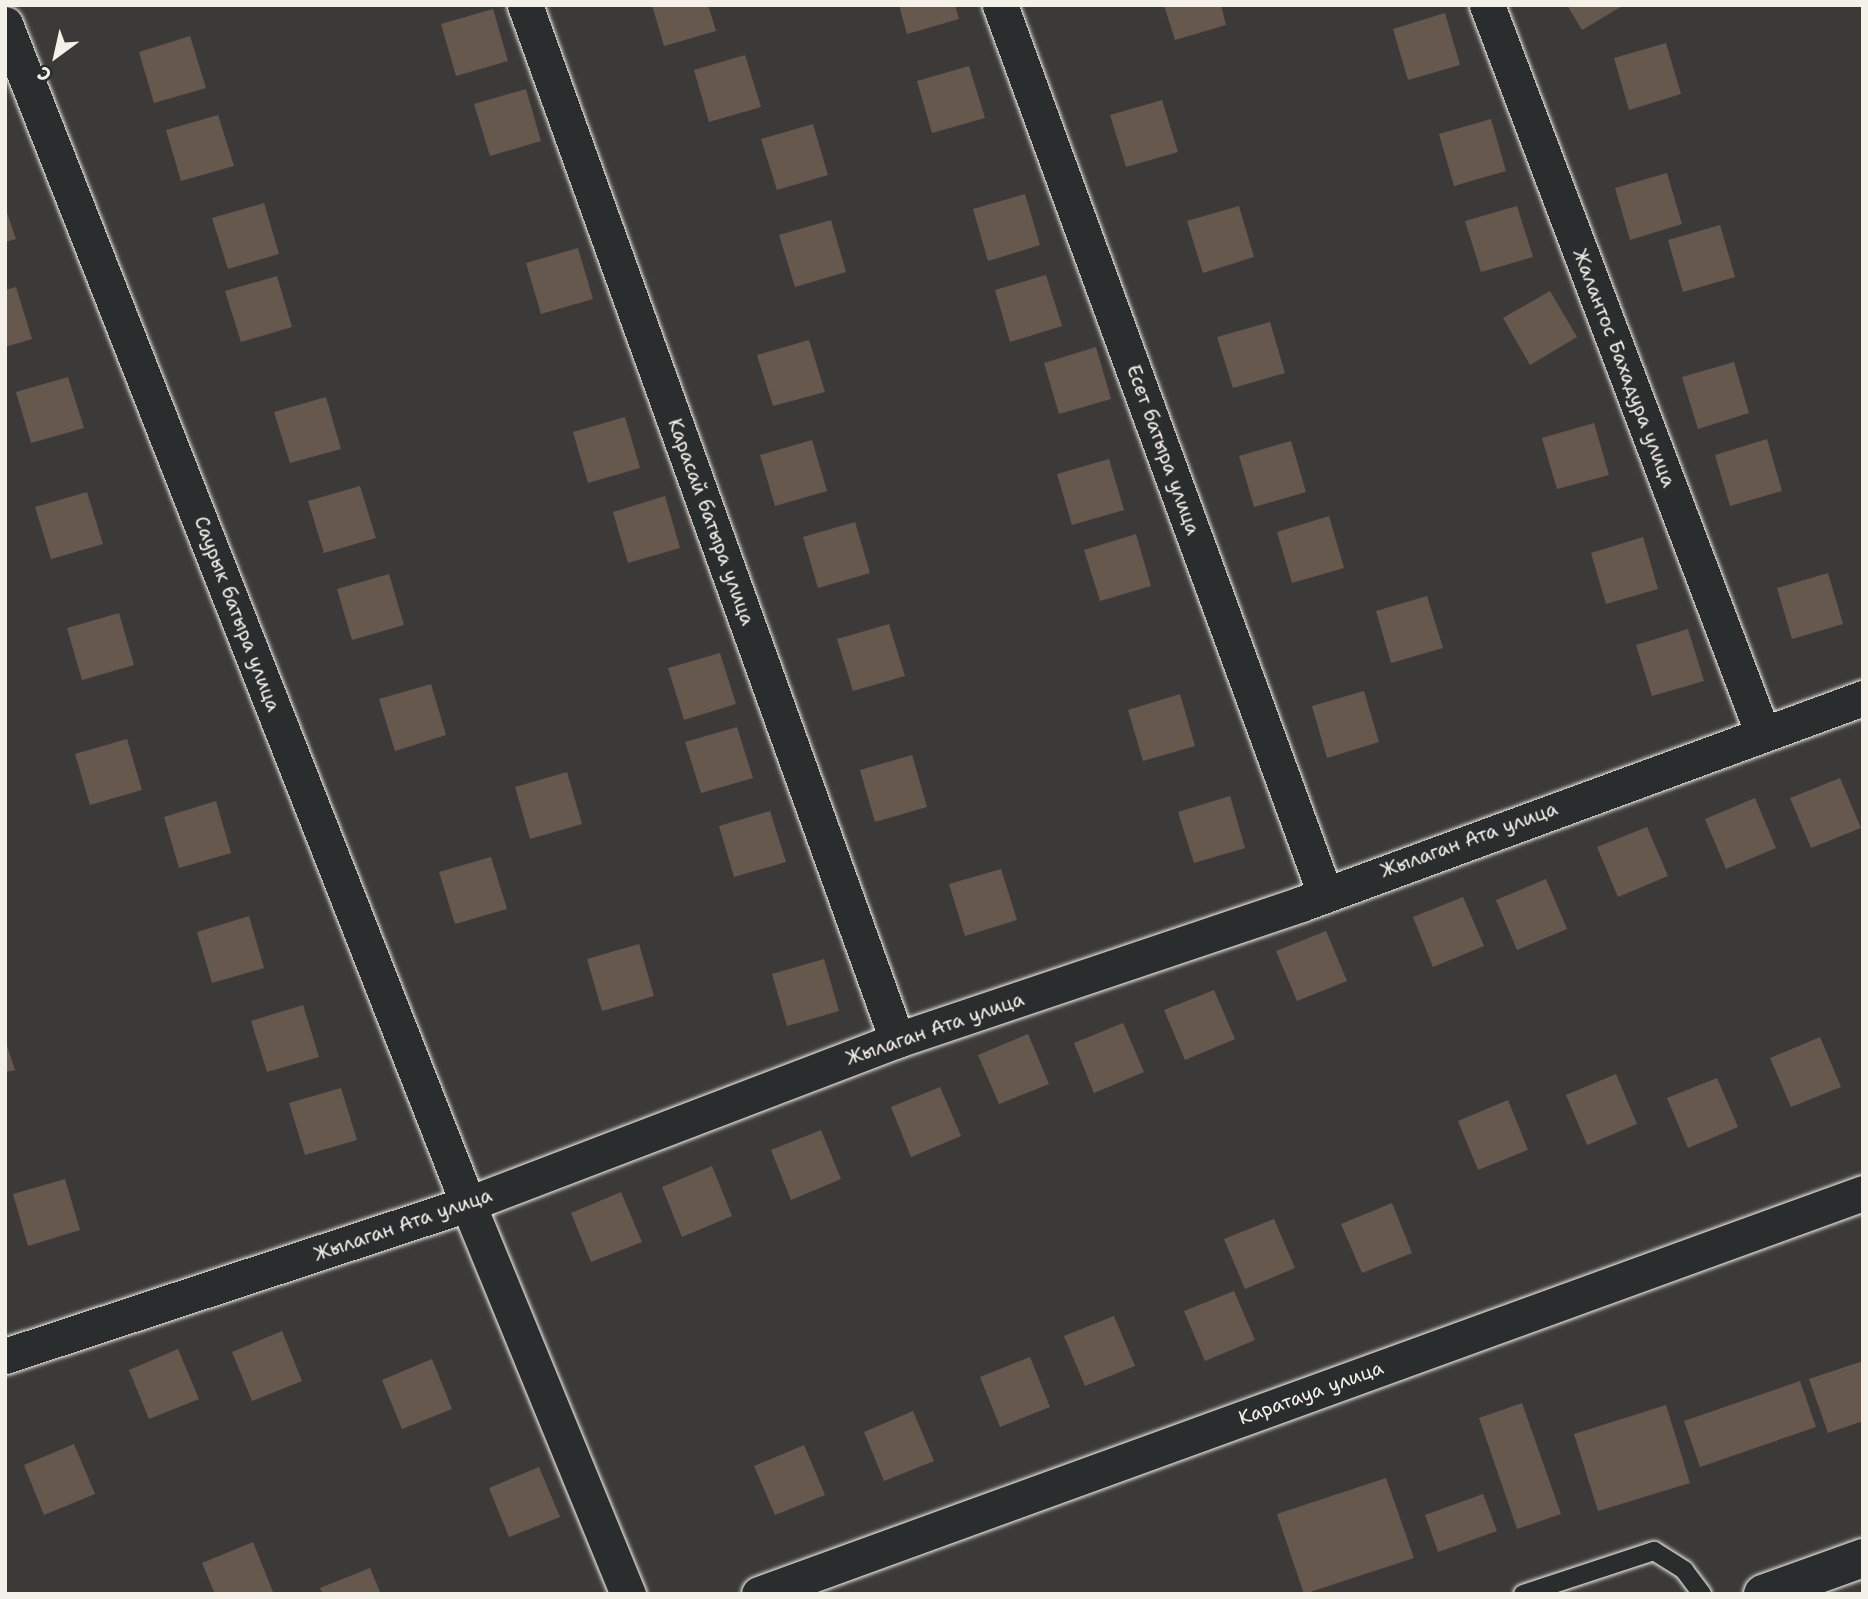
<!DOCTYPE html>
<html>
<head>
<meta charset="utf-8">
<style>
  body { margin:0 }
  #map { position:relative; width:1868px; height:1599px; overflow:hidden; background:#3c3a38; font-family:"Shantell Sans",sans-serif }
  div>[style] { position:absolute }
  .building>* { inset:0; background:#67584e }
  .roads { filter:drop-shadow(0 0 2px #f4f1e8) drop-shadow(0 0 2px #f4f1e8) }
  .service>* { height:18px; margin:-9px; padding:0 9px; transform-origin:9px; border-radius:9px; background:#2a2d2e }
  .minor>* { height:35px; margin:-17.5px; padding:0 17.5px; transform-origin:17.5px; border-radius:17.5px; background:#2a2d2e }
  .secondary>* { height:38px; margin:-19px; padding:0 19px; transform-origin:19px; border-radius:19px; background:#2a2d2e }
  span { translate:-50% -50%; white-space:nowrap; text-align:center; line-height:1.15; -webkit-text-stroke:7px #2a2d2e; paint-order:stroke }
  .street-label { font-size:19px; color:#f4f1e8 }
  .frame { position:absolute; inset:0; border:7px solid #f4f1e8; pointer-events:none }
  .north { position:absolute; left:21px; top:21px; width:70px; height:70px; -webkit-text-stroke:5px #2a2d2e; paint-order:stroke; rotate:213deg; font-size:19px; font-weight:700; line-height:28px; text-align:center; color:#f4f1e8 }
  .north::after { content:''; display:block; margin:auto; width:24px; height:32px; background:#f4f1e8; clip-path:polygon(50% 0,100% 100%,50% 72%,0 100%) }
</style>
</head>
<body>
<div id="map">
  <div class="building">
    <i style="clip-path:polygon(652px 5px,708px 5px,716px 31px,664px 46px)"></i>
    <i style="clip-path:polygon(899px 5px,955px 5px,959px 19px,907px 34px)"></i>
    <i style="clip-path:polygon(1164px 5px,1221px 5px,1226px 25px,1175px 40px)"></i>
    <i style="clip-path:polygon(1567px 5px,1624px 5px,1582px 30px)"></i>
    <i style="clip-path:polygon(493px 9px,508px 61px,456px 76px,441px 24px)"></i>
    <i style="clip-path:polygon(1445px 13px,1460px 65px,1408px 80px,1393px 29px)"></i>
    <i style="clip-path:polygon(190px 36px,206px 88px,154px 103px,139px 52px)"></i>
    <i style="clip-path:polygon(1666px 43px,1681px 94px,1629px 110px,1614px 58px)"></i>
    <i style="clip-path:polygon(745px 55px,761px 107px,709px 122px,694px 70px)"></i>
    <i style="clip-path:polygon(969px 66px,985px 118px,932px 133px,917px 81px)"></i>
    <i style="clip-path:polygon(526px 89px,541px 141px,490px 156px,474px 104px)"></i>
    <i style="clip-path:polygon(1162px 100px,1178px 152px,1126px 167px,1110px 115px)"></i>
    <i style="clip-path:polygon(218px 115px,234px 166px,181px 181px,166px 130px)"></i>
    <i style="clip-path:polygon(1491px 119px,1506px 171px,1454px 186px,1439px 134px)"></i>
    <i style="clip-path:polygon(813px 124px,828px 175px,777px 190px,761px 139px)"></i>
    <i style="clip-path:polygon(1667px 173px,1682px 224px,1630px 240px,1615px 188px)"></i>
    <i style="clip-path:polygon(1025px 194px,1040px 245px,988px 261px,973px 209px)"></i>
    <i style="clip-path:polygon(264px 203px,279px 254px,228px 269px,212px 218px)"></i>
    <i style="clip-path:polygon(1239px 206px,1254px 257px,1203px 273px,1187px 221px)"></i>
    <i style="clip-path:polygon(1517px 206px,1533px 257px,1481px 272px,1465px 221px)"></i>
    <i style="clip-path:polygon(5px 207px,16px 239px,5px 242px)"></i>
    <i style="clip-path:polygon(831px 220px,846px 272px,795px 287px,779px 235px)"></i>
    <i style="clip-path:polygon(1720px 225px,1735px 277px,1683px 292px,1668px 240px)"></i>
    <i style="clip-path:polygon(578px 248px,593px 299px,541px 314px,526px 263px)"></i>
    <i style="clip-path:polygon(1046px 275px,1062px 326px,1010px 342px,995px 290px)"></i>
    <i style="clip-path:polygon(277px 276px,292px 327px,241px 342px,225px 291px)"></i>
    <i style="clip-path:polygon(16px 287px,32px 339px,5px 347px,5px 290px)"></i>
    <i style="clip-path:polygon(1550px 291px,1577px 337px,1530px 365px,1503px 318px)"></i>
    <i style="clip-path:polygon(1270px 322px,1285px 373px,1233px 388px,1217px 337px)"></i>
    <i style="clip-path:polygon(809px 340px,825px 392px,773px 406px,757px 355px)"></i>
    <i style="clip-path:polygon(1096px 347px,1111px 399px,1059px 414px,1044px 363px)"></i>
    <i style="clip-path:polygon(1734px 362px,1749px 413px,1698px 429px,1682px 377px)"></i>
    <i style="clip-path:polygon(68px 377px,84px 428px,31px 443px,16px 392px)"></i>
    <i style="clip-path:polygon(326px 397px,341px 449px,290px 463px,274px 412px)"></i>
    <i style="clip-path:polygon(625px 417px,640px 468px,588px 483px,573px 432px)"></i>
    <i style="clip-path:polygon(1594px 423px,1609px 475px,1557px 489px,1542px 438px)"></i>
    <i style="clip-path:polygon(1767px 439px,1782px 491px,1730px 506px,1715px 455px)"></i>
    <i style="clip-path:polygon(812px 440px,827px 491px,775px 506px,760px 455px)"></i>
    <i style="clip-path:polygon(1291px 441px,1306px 492px,1254px 507px,1239px 456px)"></i>
    <i style="clip-path:polygon(1109px 459px,1124px 510px,1072px 525px,1057px 474px)"></i>
    <i style="clip-path:polygon(360px 486px,376px 538px,324px 553px,308px 501px)"></i>
    <i style="clip-path:polygon(87px 492px,103px 544px,51px 559px,35px 507px)"></i>
    <i style="clip-path:polygon(665px 496px,680px 548px,628px 563px,613px 512px)"></i>
    <i style="clip-path:polygon(1329px 516px,1344px 568px,1292px 583px,1277px 532px)"></i>
    <i style="clip-path:polygon(855px 522px,870px 573px,818px 588px,803px 537px)"></i>
    <i style="clip-path:polygon(1136px 534px,1151px 586px,1100px 601px,1084px 550px)"></i>
    <i style="clip-path:polygon(1643px 537px,1658px 589px,1606px 604px,1591px 553px)"></i>
    <i style="clip-path:polygon(1828px 573px,1843px 624px,1792px 639px,1777px 588px)"></i>
    <i style="clip-path:polygon(389px 574px,404px 625px,352px 640px,337px 589px)"></i>
    <i style="clip-path:polygon(1427px 596px,1443px 648px,1391px 663px,1376px 611px)"></i>
    <i style="clip-path:polygon(119px 613px,134px 665px,82px 680px,67px 628px)"></i>
    <i style="clip-path:polygon(889px 624px,905px 676px,853px 691px,837px 639px)"></i>
    <i style="clip-path:polygon(1688px 629px,1704px 681px,1652px 696px,1636px 645px)"></i>
    <i style="clip-path:polygon(720px 653px,736px 704px,684px 720px,668px 668px)"></i>
    <i style="clip-path:polygon(431px 684px,446px 735px,395px 751px,379px 699px)"></i>
    <i style="clip-path:polygon(1364px 691px,1379px 742px,1327px 758px,1312px 706px)"></i>
    <i style="clip-path:polygon(1180px 694px,1195px 746px,1143px 761px,1128px 710px)"></i>
    <i style="clip-path:polygon(737px 727px,753px 778px,701px 793px,685px 742px)"></i>
    <i style="clip-path:polygon(127px 739px,142px 790px,90px 805px,75px 754px)"></i>
    <i style="clip-path:polygon(912px 755px,927px 807px,875px 822px,860px 770px)"></i>
    <i style="clip-path:polygon(567px 772px,582px 824px,530px 839px,515px 787px)"></i>
    <i style="clip-path:polygon(1840px 778px,1861px 828px,1811px 848px,1790px 798px)"></i>
    <i style="clip-path:polygon(1230px 796px,1245px 848px,1194px 863px,1178px 812px)"></i>
    <i style="clip-path:polygon(1755px 798px,1776px 848px,1726px 869px,1705px 819px)"></i>
    <i style="clip-path:polygon(216px 801px,231px 853px,179px 868px,164px 817px)"></i>
    <i style="clip-path:polygon(770px 811px,786px 862px,734px 877px,719px 826px)"></i>
    <i style="clip-path:polygon(1647px 827px,1668px 876px,1618px 897px,1597px 847px)"></i>
    <i style="clip-path:polygon(491px 857px,507px 909px,455px 924px,439px 872px)"></i>
    <i style="clip-path:polygon(1001px 869px,1017px 920px,965px 936px,949px 884px)"></i>
    <i style="clip-path:polygon(1546px 879px,1567px 929px,1517px 950px,1496px 900px)"></i>
    <i style="clip-path:polygon(1463px 897px,1484px 946px,1433px 967px,1413px 917px)"></i>
    <i style="clip-path:polygon(249px 916px,264px 968px,212px 983px,197px 932px)"></i>
    <i style="clip-path:polygon(1326px 931px,1347px 981px,1297px 1001px,1276px 951px)"></i>
    <i style="clip-path:polygon(639px 944px,654px 996px,602px 1011px,587px 959px)"></i>
    <i style="clip-path:polygon(824px 959px,839px 1011px,787px 1026px,772px 974px)"></i>
    <i style="clip-path:polygon(1214px 990px,1235px 1039px,1185px 1060px,1164px 1010px)"></i>
    <i style="clip-path:polygon(303px 1005px,319px 1057px,267px 1072px,251px 1021px)"></i>
    <i style="clip-path:polygon(1123px 1023px,1144px 1072px,1094px 1093px,1074px 1043px)"></i>
    <i style="clip-path:polygon(1028px 1034px,1049px 1084px,999px 1104px,978px 1055px)"></i>
    <i style="clip-path:polygon(1820px 1037px,1841px 1087px,1791px 1107px,1770px 1058px)"></i>
    <i style="clip-path:polygon(5px 1040px,15px 1070px,5px 1072px)"></i>
    <i style="clip-path:polygon(1616px 1074px,1637px 1124px,1587px 1145px,1566px 1095px)"></i>
    <i style="clip-path:polygon(1717px 1078px,1738px 1127px,1688px 1148px,1667px 1098px)"></i>
    <i style="clip-path:polygon(940px 1087px,961px 1136px,911px 1157px,891px 1107px)"></i>
    <i style="clip-path:polygon(341px 1088px,357px 1140px,305px 1155px,289px 1103px)"></i>
    <i style="clip-path:polygon(1508px 1100px,1528px 1150px,1478px 1170px,1458px 1121px)"></i>
    <i style="clip-path:polygon(821px 1130px,841px 1179px,791px 1200px,771px 1150px)"></i>
    <i style="clip-path:polygon(712px 1166px,732px 1216px,682px 1237px,662px 1187px)"></i>
    <i style="clip-path:polygon(65px 1179px,80px 1230px,28px 1246px,13px 1194px)"></i>
    <i style="clip-path:polygon(621px 1192px,642px 1242px,591px 1262px,571px 1213px)"></i>
    <i style="clip-path:polygon(1392px 1203px,1412px 1253px,1362px 1273px,1341px 1224px)"></i>
    <i style="clip-path:polygon(1274px 1219px,1295px 1268px,1245px 1289px,1224px 1239px)"></i>
    <i style="clip-path:polygon(1234px 1291px,1255px 1340px,1205px 1361px,1184px 1311px)"></i>
    <i style="clip-path:polygon(1114px 1316px,1135px 1366px,1085px 1386px,1064px 1336px)"></i>
    <i style="clip-path:polygon(282px 1331px,302px 1381px,252px 1401px,232px 1352px)"></i>
    <i style="clip-path:polygon(178px 1349px,199px 1399px,149px 1419px,129px 1370px)"></i>
    <i style="clip-path:polygon(1030px 1357px,1050px 1407px,1000px 1427px,980px 1377px)"></i>
    <i style="clip-path:polygon(432px 1359px,452px 1409px,402px 1429px,382px 1380px)"></i>
    <i style="clip-path:polygon(1863px 1361px,1863px 1421px,1828px 1433px,1809px 1379px)"></i>
    <i style="clip-path:polygon(1800px 1381px,1816px 1427px,1700px 1467px,1684px 1421px)"></i>
    <i style="clip-path:polygon(1522px 1403px,1561px 1514px,1517px 1529px,1479px 1418px)"></i>
    <i style="clip-path:polygon(1666px 1405px,1690px 1483px,1598px 1511px,1574px 1434px)"></i>
    <i style="clip-path:polygon(913px 1411px,934px 1461px,884px 1481px,864px 1432px)"></i>
    <i style="clip-path:polygon(74px 1444px,95px 1494px,44px 1515px,24px 1465px)"></i>
    <i style="clip-path:polygon(804px 1445px,825px 1495px,775px 1515px,754px 1466px)"></i>
    <i style="clip-path:polygon(539px 1467px,560px 1517px,509px 1537px,489px 1488px)"></i>
    <i style="clip-path:polygon(1386px 1478px,1414px 1558px,1304px 1594px,1277px 1514px)"></i>
    <i style="clip-path:polygon(1483px 1494px,1497px 1531px,1438px 1552px,1425px 1515px)"></i>
    <i style="clip-path:polygon(253px 1542px,273px 1592px,215px 1594px,202px 1563px)"></i>
    <i style="clip-path:polygon(370px 1568px,381px 1594px,323px 1594px,320px 1588px)"></i>
  </div>
  <div class="roads">
    <div class="service">
      <i style="left:1523px;top:1594px;width:138px;rotate:-18.2deg"></i>
      <i style="left:1654px;top:1551px;width:36px;rotate:32deg"></i>
      <i style="left:1684px;top:1570px;width:30px;rotate:53deg"></i>
    </div>
    <div class="minor">
      <i style="left:525px;top:5px;width:1100px;rotate:70.23deg"></i>
      <i style="left:1000px;top:5px;width:947px;rotate:69.92deg"></i>
      <i style="left:1487px;top:5px;width:777px;rotate:69.28deg"></i>
      <i style="left:5px;top:24px;width:1268px;rotate:68.58deg"></i>
      <i style="left:468px;top:1204px;width:422px;rotate:67.7deg"></i>
      <i style="left:5px;top:1356px;width:487px;rotate:-18.2deg"></i>
      <i style="left:468px;top:1204px;width:459px;rotate:-20.9deg"></i>
      <i style="left:897px;top:1040px;width:426px;rotate:-18.6deg"></i>
      <i style="left:1301px;top:904px;width:599px;rotate:-20.13deg"></i>
      <i style="left:759px;top:1594px;width:1175px;rotate:-19.96deg"></i>
    </div>
    <div class="secondary">
      <i style="left:1763px;top:1594px;width:106px;rotate:-19.8deg"></i>
    </div>
  </div>
  <div class="street-label">
    <span style="left:1624px;top:368px;rotate:69deg">Жалантос Бахадура улица</span>
    <span style="left:1163px;top:450px;rotate:70deg">Есет батыра улица</span>
    <span style="left:711px;top:522px;rotate:70deg">Карасай батыра улица</span>
    <span style="left:237px;top:614px;rotate:69deg">Саурык батыра улица</span>
    <span style="left:1469px;top:840px;rotate:-20deg">Жылаган Ата улица</span>
    <span style="left:935px;top:1029px;rotate:-19deg">Жылаган Ата улица</span>
    <span style="left:403px;top:1225px;rotate:-19deg">Жылаган Ата улица</span>
    <span style="left:1311px;top:1393px;rotate:-20deg">Каратауа улица</span>
  </div>
  <div class="frame"></div>
  <div class="north">С</div>
</div>
</body>
</html>
